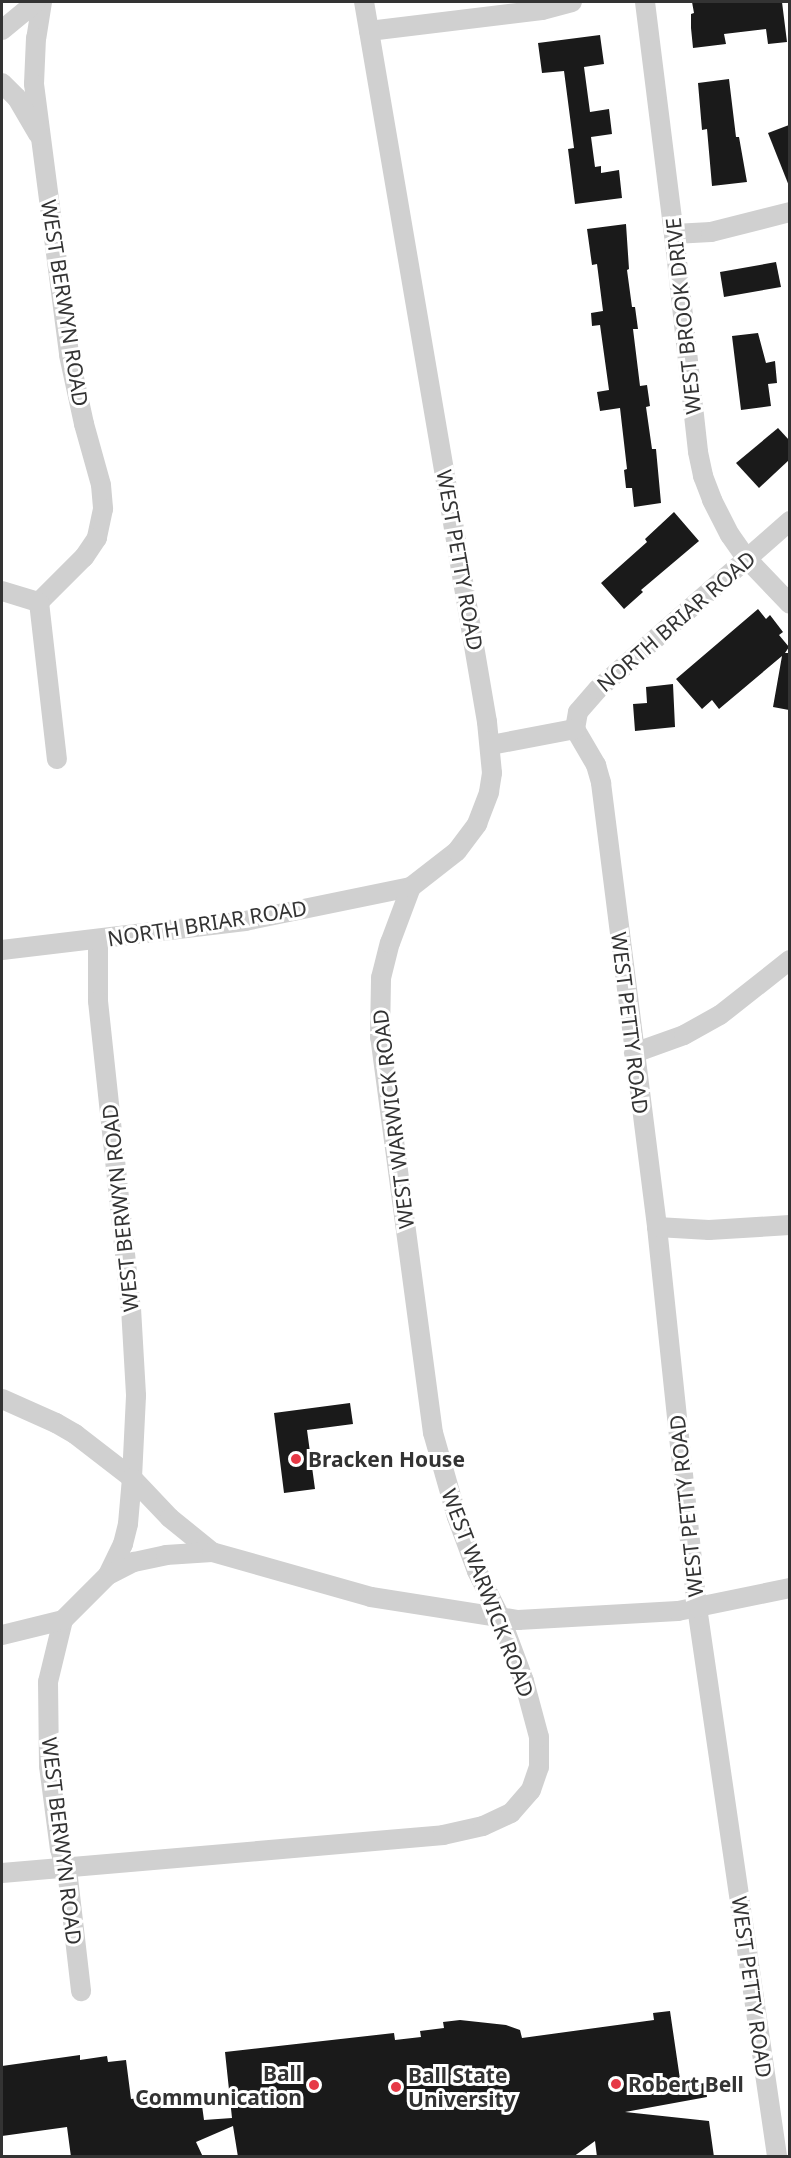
<!DOCTYPE html>
<html>
<head>
<meta charset="utf-8">
<style>
  body { margin:0 }
  #map { position:relative; width:791px; height:2158px; overflow:hidden; background:#fff; font-family:"Noto Sans",sans-serif }
  div>[style] { position:absolute }
  .building>* { inset:0; background:#1a1a1a }
  .minor>* { height:20px; margin:-10px; padding:0 10px; transform-origin:10px; border-radius:10px; background:#d0d0d0 }
  .dots>* { width:16px; height:16px; translate:-50% -50%; box-sizing:border-box; border:3px solid #fff; border-radius:50% }
  span { translate:-50% -50%; white-space:nowrap; text-align:center; line-height:1.15; -webkit-text-stroke:6px #fff; paint-order:stroke }
  .street-label { font-size:21px; color:#333 }
  .poi-label { font-size:21px; color:#333; font-weight:700 }
  .left { translate:0 -50%; text-align:left }
  .right { translate:-100% -50%; text-align:right }
  .frame { position:absolute; inset:0; border:3px solid #333; pointer-events:none }
</style>
</head>
<body>
<div id="map">
  <div class="building">
    <i style="clip-path:polygon(692px 2px,782px 2px,787px 42px,768px 44px,766px 29px,724px 34px,726px 44px,693px 48px,691px 28px,691px 14px,694px 13px)"></i>
    <i style="clip-path:polygon(600px 35px,604px 64px,584px 67px,590px 112px,609px 109px,612px 134px,591px 137px,595px 167px,601px 166px,601px 173px,619px 170px,622px 198px,575px 204px,568px 149px,574px 148px,564px 71px,542px 73px,538px 43px)"></i>
    <i style="clip-path:polygon(729px 79px,736px 137px,739px 137px,747px 182px,712px 186px,707px 129px,702px 130px,698px 83px)"></i>
    <i style="clip-path:polygon(789px 125px,789px 186px,768px 133px)"></i>
    <i style="clip-path:polygon(626px 224px,629px 269px,627px 270px,632px 307px,635px 307px,638px 329px,633px 329px,640px 386px,647px 385px,650px 406px,646px 407px,652px 449px,656px 449px,661px 503px,634px 507px,632px 488px,626px 488px,624px 470px,627px 469px,620px 408px,600px 411px,597px 392px,609px 390px,600px 325px,592px 326px,591px 313px,603px 311px,597px 264px,592px 265px,587px 229px)"></i>
    <i style="clip-path:polygon(776px 262px,781px 287px,724px 297px,720px 272px)"></i>
    <i style="clip-path:polygon(758px 333px,766px 363px,775px 361px,777px 383px,768px 384px,771px 406px,741px 410px,732px 336px)"></i>
    <i style="clip-path:polygon(778px 428px,789px 440px,789px 460px,759px 488px,736px 463px)"></i>
    <i style="clip-path:polygon(674px 512px,699px 541px,641px 590px,643px 592px,624px 609px,601px 583px,647px 542px,645px 539px)"></i>
    <i style="clip-path:polygon(758px 609px,766px 619px,770px 615px,783px 632px,779px 635px,789px 647px,785px 653px,789px 653px,789px 710px,773px 707px,782px 656px,719px 709px,712px 700px,702px 709px,676px 679px)"></i>
    <i style="clip-path:polygon(673px 684px,675px 727px,635px 731px,633px 704px,647px 703px,646px 687px)"></i>
    <i style="clip-path:polygon(350px 1403px,353px 1424px,307px 1430px,315px 1489px,284px 1493px,274px 1413px)"></i>
    <i style="clip-path:polygon(670px 2011px,681px 2086px,705px 2083px,707px 2097px,625px 2112px,709px 2121px,714px 2157px,597px 2157px,595px 2141px,573px 2157px,238px 2157px,233px 2126px,196px 2142px,203px 2157px,71px 2157px,67px 2127px,2px 2136px,2px 2066px,80px 2055px,80px 2060px,107px 2056px,108px 2062px,126px 2060px,131px 2099px,200px 2091px,204px 2120px,232px 2118px,225px 2052px,394px 2033px,395px 2040px,421px 2037px,420px 2031px,444px 2028px,443px 2022px,460px 2020px,506px 2025px,520px 2030px,522px 2038px,654px 2020px,653px 2013px)"></i>
  </div>
  <div class="minor">
    <i style="left:42px;top:2px;width:36px;rotate:99deg"></i>
    <i style="left:36px;top:38px;width:46px;rotate:92.5deg"></i>
    <i style="left:34px;top:84px;width:273px;rotate:82.6deg"></i>
    <i style="left:69px;top:355px;width:71px;rotate:77.7deg"></i>
    <i style="left:84px;top:424px;width:63px;rotate:74.4deg"></i>
    <i style="left:101px;top:485px;width:24px;rotate:85deg"></i>
    <i style="left:103px;top:509px;width:30px;rotate:102deg"></i>
    <i style="left:97px;top:538px;width:23px;rotate:124deg"></i>
    <i style="left:84px;top:557px;width:64px;rotate:135deg"></i>
    <i style="left:39px;top:602px;width:158px;rotate:83.5deg"></i>
    <i style="left:645px;top:2px;width:234px;rotate:82.9deg"></i>
    <i style="left:674px;top:234px;width:219px;rotate:83.7deg"></i>
    <i style="left:698px;top:452px;width:25px;rotate:78deg"></i>
    <i style="left:703px;top:476px;width:26px;rotate:69deg"></i>
    <i style="left:712px;top:500px;width:39px;rotate:63deg"></i>
    <i style="left:730px;top:535px;width:29px;rotate:55deg"></i>
    <i style="left:747px;top:559px;width:62px;rotate:46.3deg"></i>
    <i style="left:2px;top:30px;width:44px;rotate:-39.5deg"></i>
    <i style="left:369px;top:31px;width:174px;rotate:-6.9deg"></i>
    <i style="left:542px;top:10px;width:31px;rotate:-15deg"></i>
    <i style="left:2px;top:83px;width:21px;rotate:45deg"></i>
    <i style="left:17px;top:98px;width:42px;rotate:59.7deg"></i>
    <i style="left:674px;top:234px;width:37px;rotate:-3deg"></i>
    <i style="left:711px;top:232px;width:81px;rotate:-14.2deg"></i>
    <i style="left:2px;top:591px;width:39px;rotate:17deg"></i>
    <i style="left:575px;top:729px;width:42px;rotate:59.7deg"></i>
    <i style="left:596px;top:765px;width:19px;rotate:74deg"></i>
    <i style="left:601px;top:783px;width:448px;rotate:82.8deg"></i>
    <i style="left:657px;top:1227px;width:382px;rotate:84deg"></i>
    <i style="left:697px;top:1607px;width:555px;rotate:81.71deg"></i>
    <i style="left:575px;top:729px;width:17px;rotate:-80deg"></i>
    <i style="left:578px;top:712px;width:30px;rotate:-49deg"></i>
    <i style="left:598px;top:689px;width:255px;rotate:-41.2deg"></i>
    <i style="left:491px;top:745px;width:86px;rotate:-10.8deg"></i>
    <i style="left:98px;top:939px;width:62px;rotate:90deg"></i>
    <i style="left:98px;top:1001px;width:309px;rotate:83.9deg"></i>
    <i style="left:131px;top:1308px;width:88px;rotate:86.7deg"></i>
    <i style="left:136px;top:1396px;width:82px;rotate:92.8deg"></i>
    <i style="left:132px;top:1478px;width:55px;rotate:46.5deg"></i>
    <i style="left:170px;top:1518px;width:54px;rotate:39deg"></i>
    <i style="left:2px;top:950px;width:245px;rotate:-6.8deg"></i>
    <i style="left:245px;top:921px;width:169px;rotate:-11.6deg"></i>
    <i style="left:634px;top:1053px;width:53px;rotate:-19.8deg"></i>
    <i style="left:684px;top:1035px;width:41px;rotate:-29.1deg"></i>
    <i style="left:720px;top:1015px;width:89px;rotate:-38.2deg"></i>
    <i style="left:657px;top:1227px;width:52px;rotate:3.3deg"></i>
    <i style="left:709px;top:1230px;width:81px;rotate:-3.5deg"></i>
    <i style="left:2px;top:1399px;width:59px;rotate:24deg"></i>
    <i style="left:56px;top:1423px;width:22px;rotate:30deg"></i>
    <i style="left:75px;top:1434px;width:72px;rotate:37.7deg"></i>
    <i style="left:132px;top:1478px;width:46px;rotate:95deg"></i>
    <i style="left:128px;top:1524px;width:21px;rotate:104deg"></i>
    <i style="left:123px;top:1544px;width:34px;rotate:116deg"></i>
    <i style="left:63px;top:1620px;width:64px;rotate:103.6deg"></i>
    <i style="left:48px;top:1682px;width:84px;rotate:89.3deg"></i>
    <i style="left:49px;top:1766px;width:84px;rotate:82.5deg"></i>
    <i style="left:60px;top:1849px;width:30px;rotate:75deg"></i>
    <i style="left:68px;top:1878px;width:114px;rotate:83.4deg"></i>
    <i style="left:2px;top:1635px;width:63px;rotate:-13.8deg"></i>
    <i style="left:63px;top:1620px;width:64px;rotate:-45deg"></i>
    <i style="left:108px;top:1575px;width:29px;rotate:-27deg"></i>
    <i style="left:134px;top:1562px;width:33px;rotate:-12deg"></i>
    <i style="left:166px;top:1555px;width:46px;rotate:-3.7deg"></i>
    <i style="left:212px;top:1552px;width:165px;rotate:15.8deg"></i>
    <i style="left:371px;top:1597px;width:149px;rotate:8.9deg"></i>
    <i style="left:518px;top:1620px;width:160px;rotate:-3.2deg"></i>
    <i style="left:678px;top:1611px;width:114px;rotate:-11.6deg"></i>
    <i style="left:2px;top:1873px;width:443px;rotate:-4.9deg"></i>
    <i style="left:443px;top:1835px;width:41px;rotate:-12.7deg"></i>
    <i style="left:483px;top:1826px;width:31px;rotate:-25deg"></i>
    <i style="left:511px;top:1813px;width:30px;rotate:-49deg"></i>
    <i style="left:531px;top:1790px;width:24px;rotate:-71deg"></i>
    <i style="left:539px;top:1767px;width:30px;rotate:-90deg"></i>
    <i style="left:539px;top:1737px;width:58px;rotate:-105deg"></i>
    <i style="left:524px;top:1681px;width:66px;rotate:-110.4deg"></i>
    <i style="left:501px;top:1619px;width:54px;rotate:-116.6deg"></i>
    <i style="left:477px;top:1571px;width:58px;rotate:-110.3deg"></i>
    <i style="left:457px;top:1517px;width:87px;rotate:-105.9deg"></i>
    <i style="left:433px;top:1433px;width:400px;rotate:-97.6deg"></i>
    <i style="left:380px;top:1037px;width:59px;rotate:-89deg"></i>
    <i style="left:381px;top:978px;width:36px;rotate:-76deg"></i>
    <i style="left:390px;top:943px;width:60px;rotate:-69.4deg"></i>
    <i style="left:411px;top:887px;width:58px;rotate:-38deg"></i>
    <i style="left:457px;top:851px;width:34px;rotate:-53deg"></i>
    <i style="left:477px;top:824px;width:34px;rotate:-69deg"></i>
    <i style="left:489px;top:792px;width:19px;rotate:-81deg"></i>
    <i style="left:492px;top:773px;width:51px;rotate:-95.6deg"></i>
    <i style="left:487px;top:722px;width:730px;rotate:-99.69deg"></i>
  </div>
  <div class="dots">
    <i style="left:296px;top:1459px;background:#e63946"></i>
    <i style="left:616px;top:2084px;background:#e63946"></i>
    <i style="left:314px;top:2085px;background:#e63946"></i>
    <i style="left:396px;top:2087px;background:#e63946"></i>
  </div>
  <div class="street-label">
    <span style="left:65px;top:303px;rotate:81deg">WEST BERWYN ROAD</span>
    <span style="left:683px;top:316px;rotate:-96deg">WEST BROOK DRIVE</span>
    <span style="left:460px;top:560px;rotate:80deg">WEST PETTY ROAD</span>
    <span style="left:676px;top:621px;rotate:-41deg">NORTH BRIAR ROAD</span>
    <span style="left:207px;top:923px;rotate:-9deg">NORTH BRIAR ROAD</span>
    <span style="left:630px;top:1023px;rotate:83deg">WEST PETTY ROAD</span>
    <span style="left:393px;top:1119px;rotate:-97deg">WEST WARWICK ROAD</span>
    <span style="left:120px;top:1208px;rotate:-96deg">WEST BERWYN ROAD</span>
    <span style="left:686px;top:1506px;rotate:-96deg">WEST PETTY ROAD</span>
    <span style="left:488px;top:1593px;rotate:69deg">WEST WARWICK ROAD</span>
    <span style="left:62px;top:1841px;rotate:83deg">WEST BERWYN ROAD</span>
    <span style="left:752px;top:1987px;rotate:82deg">WEST PETTY ROAD</span>
  </div>
  <div class="poi-label">
    <span class="left" style="left:308px;top:1459px">Bracken House</span>
    <span class="right" style="left:302px;top:2085px">Ball<br>Communication</span>
    <span class="left" style="left:408px;top:2087px">Ball State<br>University</span>
    <span class="left" style="left:628px;top:2084px">Robert Bell</span>
  </div>
  <div class="frame"></div>
</div>
</body>
</html>
